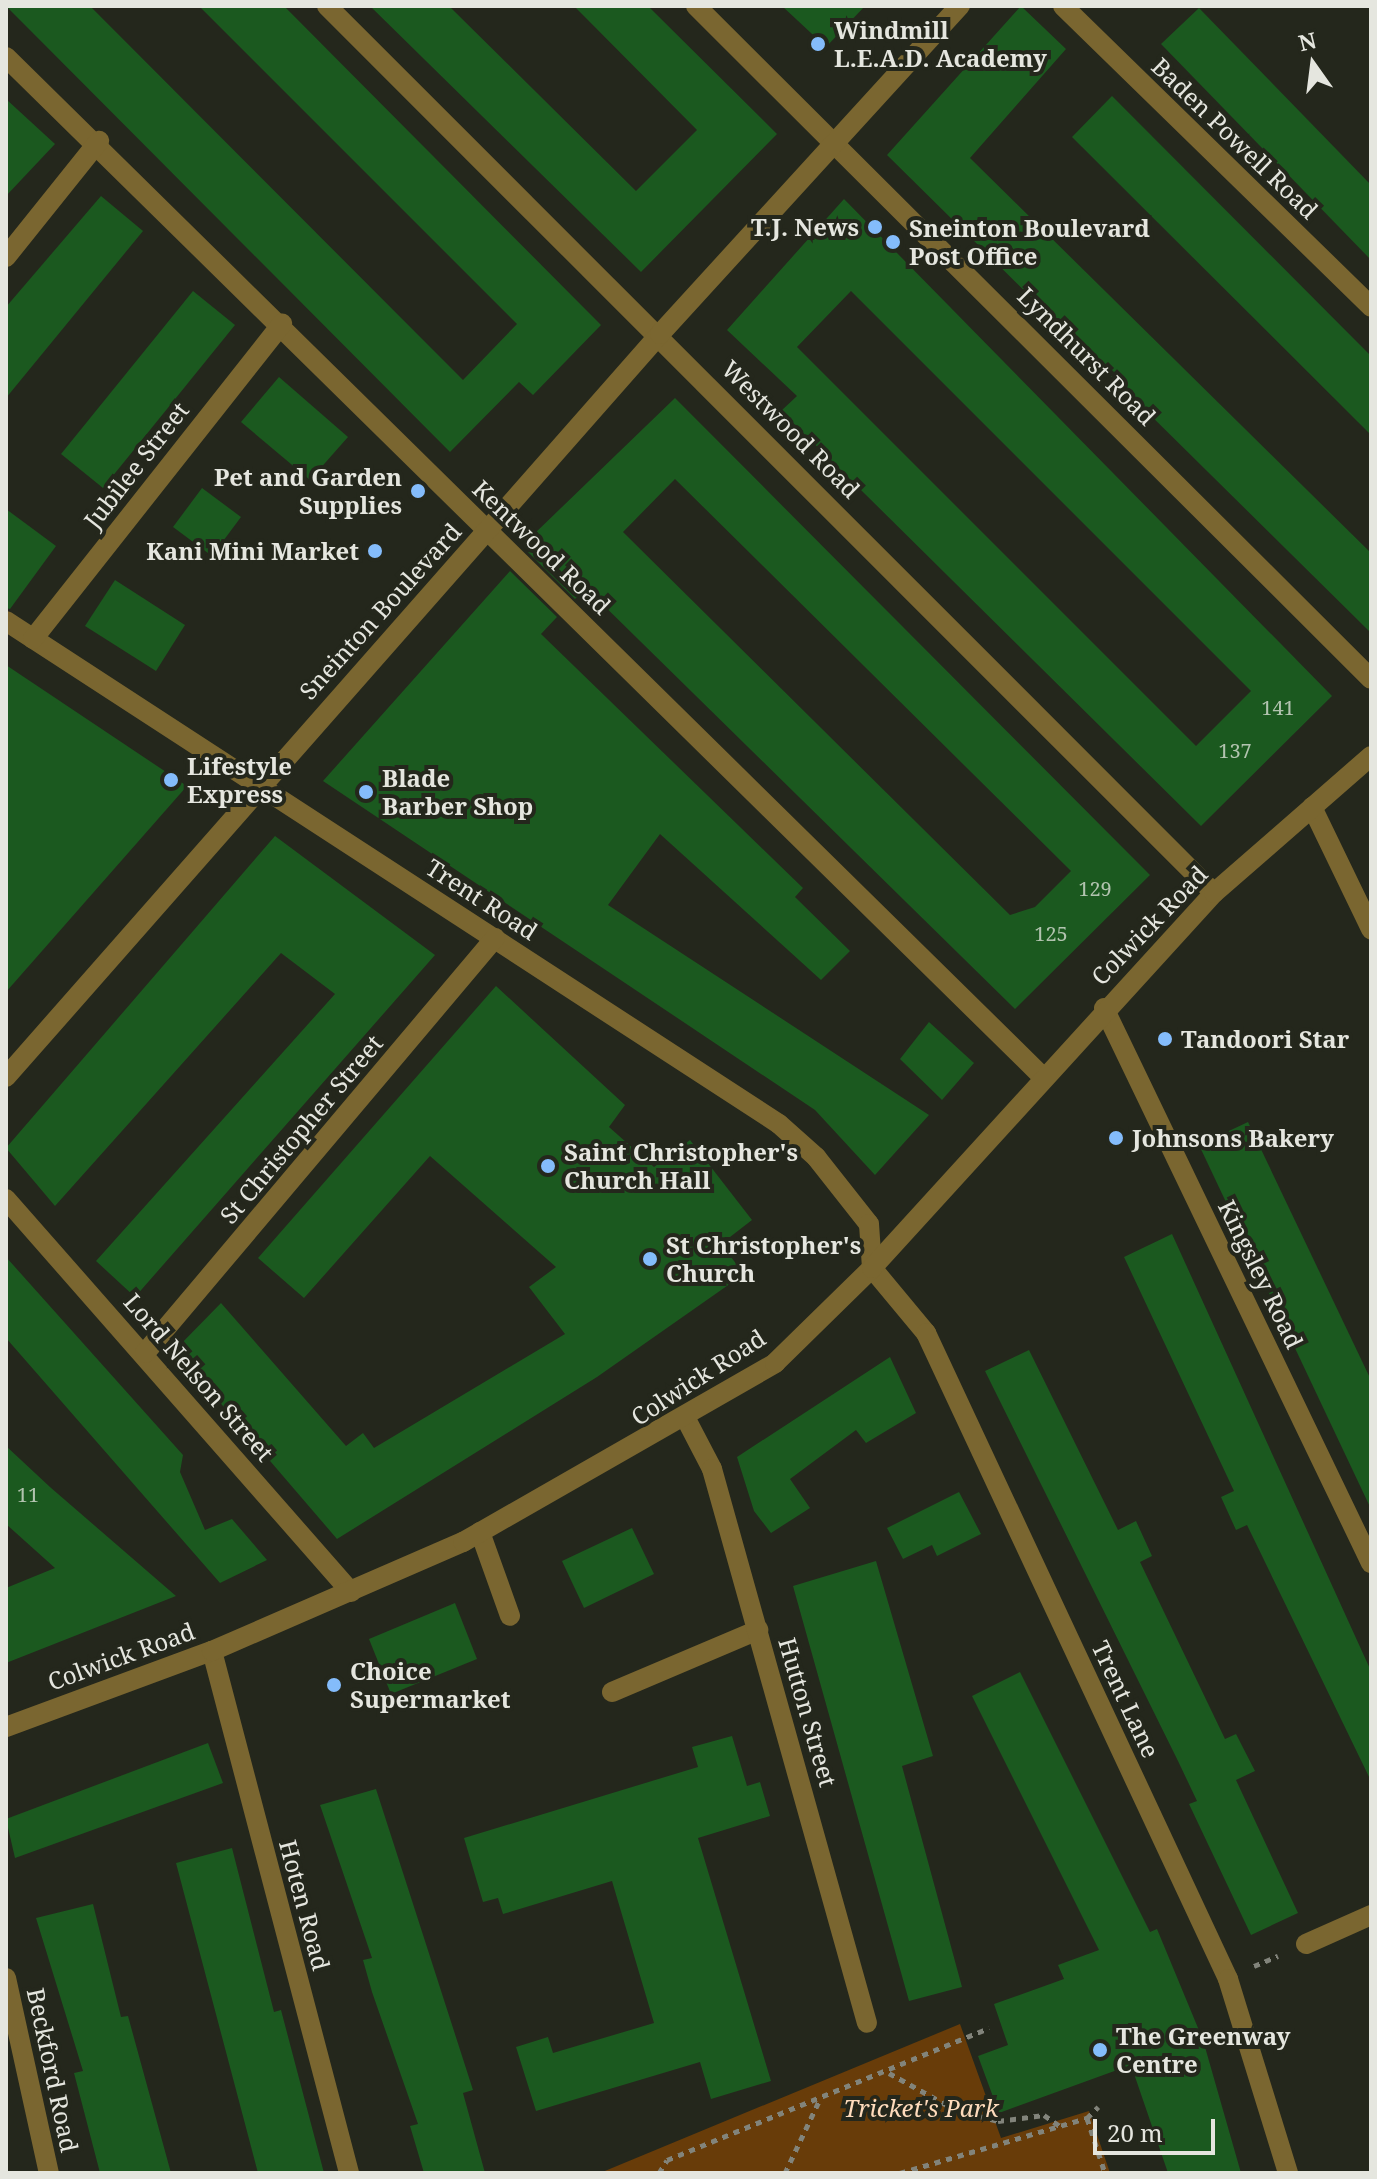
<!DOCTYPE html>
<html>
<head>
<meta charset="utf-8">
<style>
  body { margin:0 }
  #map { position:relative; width:1377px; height:2179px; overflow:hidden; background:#24271c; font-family:"Noto Serif",serif }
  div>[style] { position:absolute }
  .green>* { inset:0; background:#683c09 }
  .building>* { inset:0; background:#1b591f }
  .path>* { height:5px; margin-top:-2.5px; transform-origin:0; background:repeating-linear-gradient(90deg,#82847b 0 6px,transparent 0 12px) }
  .service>* { height:20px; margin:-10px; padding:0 10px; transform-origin:10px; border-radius:10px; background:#7a6630 }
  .minor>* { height:20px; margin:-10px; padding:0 10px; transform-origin:10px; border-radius:10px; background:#7a6630 }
  .tertiary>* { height:20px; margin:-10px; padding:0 10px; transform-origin:10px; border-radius:10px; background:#7a6630 }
  .dots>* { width:22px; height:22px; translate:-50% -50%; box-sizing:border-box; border:4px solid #24271c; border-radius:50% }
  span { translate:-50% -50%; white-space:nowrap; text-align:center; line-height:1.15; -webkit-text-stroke:8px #24271c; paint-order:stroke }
  .number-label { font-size:20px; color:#b2c3af }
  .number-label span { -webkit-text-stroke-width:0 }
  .poi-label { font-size:24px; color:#e5e6df; font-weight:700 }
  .left { translate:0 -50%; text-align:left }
  .right { translate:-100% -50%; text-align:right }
  .street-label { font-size:24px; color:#e5e6df }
  .park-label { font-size:24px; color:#fedbbc; font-style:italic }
  .frame { position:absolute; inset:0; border:8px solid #e5e6df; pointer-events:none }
  .north { position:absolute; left:1273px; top:24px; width:80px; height:80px; -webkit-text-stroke:6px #24271c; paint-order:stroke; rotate:346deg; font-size:22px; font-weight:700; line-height:32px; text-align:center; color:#e5e6df }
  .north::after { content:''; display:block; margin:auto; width:28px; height:36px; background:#e5e6df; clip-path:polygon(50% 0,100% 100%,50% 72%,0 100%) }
  .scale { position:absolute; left:1093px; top:2119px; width:122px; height:36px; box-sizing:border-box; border:4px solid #e5e6df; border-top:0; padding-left:10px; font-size:24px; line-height:28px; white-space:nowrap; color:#e5e6df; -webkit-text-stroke:6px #24271c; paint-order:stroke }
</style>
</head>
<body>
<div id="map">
  <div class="green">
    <i style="clip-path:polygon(960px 2024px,1001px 2138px,1089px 2111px,1110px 2173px,600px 2173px)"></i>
  </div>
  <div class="building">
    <i style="clip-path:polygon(6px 6px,90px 6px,463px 380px,517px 324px,199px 6px,284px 6px,601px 325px,533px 395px,519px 382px,450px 452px)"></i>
    <i style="clip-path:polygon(370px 6px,449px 6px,636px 191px,697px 130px,574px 6px,648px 6px,777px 134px,641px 272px)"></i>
    <i style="clip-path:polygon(782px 6px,865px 6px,826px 47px)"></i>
    <i style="clip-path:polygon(1021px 6px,1066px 49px,970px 158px,1371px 553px,1371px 633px,887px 155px)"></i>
    <i style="clip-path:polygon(1199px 8px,1371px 185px,1371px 260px,1161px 44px)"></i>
    <i style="clip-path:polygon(1112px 96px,1371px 356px,1371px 435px,1072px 137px)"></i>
    <i style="clip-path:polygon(6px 99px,55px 144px,6px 196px)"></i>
    <i style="clip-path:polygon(101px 196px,143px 231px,6px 398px,6px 307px)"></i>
    <i style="clip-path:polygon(evenodd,844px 199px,1332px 696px,1201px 826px,781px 411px,797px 396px,727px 330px,844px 199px,851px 291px,1251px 691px,1196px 746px,797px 347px,851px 291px)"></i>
    <i style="clip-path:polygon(193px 291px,235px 325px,103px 488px,61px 454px)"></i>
    <i style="clip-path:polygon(279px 377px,348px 437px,310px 480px,241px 422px)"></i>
    <i style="clip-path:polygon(evenodd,675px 398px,1150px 875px,1015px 1009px,586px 588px,575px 599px,528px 552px,538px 540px,533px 535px,675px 398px,675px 479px,1071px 871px,1035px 907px,1010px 915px,623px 532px,675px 479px)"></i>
    <i style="clip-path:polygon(202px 488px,241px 517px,212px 556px,173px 527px)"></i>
    <i style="clip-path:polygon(6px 509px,56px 546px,10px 609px,6px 608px)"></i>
    <i style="clip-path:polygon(510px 571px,557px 617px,541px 634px,803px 888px,795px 897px,850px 951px,821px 980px,660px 834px,608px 905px,929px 1115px,875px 1175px,815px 1110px,323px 781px)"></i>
    <i style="clip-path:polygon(115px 580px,185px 625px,156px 671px,85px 626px)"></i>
    <i style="clip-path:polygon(6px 665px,187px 786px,6px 992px)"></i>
    <i style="clip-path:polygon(275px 836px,435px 955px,135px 1297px,96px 1261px,335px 994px,281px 953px,55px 1206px,6px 1148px)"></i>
    <i style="clip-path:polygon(496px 986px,625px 1105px,609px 1127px,654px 1167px,690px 1140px,752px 1220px,721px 1244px,744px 1274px,597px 1377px,337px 1539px,175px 1350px,221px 1303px,346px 1446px,363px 1433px,374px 1448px,565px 1334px,529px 1287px,556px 1267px,430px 1156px,304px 1298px,258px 1258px)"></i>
    <i style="clip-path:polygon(929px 1022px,974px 1063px,942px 1100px,900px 1059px)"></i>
    <i style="clip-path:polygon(1248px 1122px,1371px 1380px,1371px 1509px,1199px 1145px)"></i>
    <i style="clip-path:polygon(1172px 1234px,1371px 1671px,1371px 1781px,1247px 1525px,1236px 1530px,1221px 1497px,1234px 1491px,1124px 1257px)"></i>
    <i style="clip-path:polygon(6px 1257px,183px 1455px,180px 1472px,205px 1530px,232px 1519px,267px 1560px,220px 1583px,6px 1338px)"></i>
    <i style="clip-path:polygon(1029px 1350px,1118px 1530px,1136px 1521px,1152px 1556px,1140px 1562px,1225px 1739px,1236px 1734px,1255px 1771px,1236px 1780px,1298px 1913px,1251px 1935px,1189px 1804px,1197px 1801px,1178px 1761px,985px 1371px)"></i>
    <i style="clip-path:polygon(890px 1357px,916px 1413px,866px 1443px,856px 1430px,790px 1479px,810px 1508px,771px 1533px,754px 1511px,737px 1457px)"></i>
    <i style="clip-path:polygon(6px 1446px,50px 1487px,176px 1596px,6px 1663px,6px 1588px,55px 1568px,6px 1524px)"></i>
    <i style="clip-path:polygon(959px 1492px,981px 1534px,937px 1556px,932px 1545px,903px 1559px,887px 1528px)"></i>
    <i style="clip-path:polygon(632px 1528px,654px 1574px,584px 1608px,562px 1561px)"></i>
    <i style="clip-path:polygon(876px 1561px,933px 1756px,902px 1766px,962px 1987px,909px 2001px,793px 1586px)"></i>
    <i style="clip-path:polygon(455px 1603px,477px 1659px,391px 1694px,369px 1639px)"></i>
    <i style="clip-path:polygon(1020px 1672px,1150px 1932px,1157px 1929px,1203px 2040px,1241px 2173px,1168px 2173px,1131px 2065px,999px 2113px,978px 2056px,1008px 2045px,994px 2004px,1064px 1979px,1058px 1965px,1099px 1950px,972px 1696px)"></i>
    <i style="clip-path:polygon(732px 1736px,747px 1786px,760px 1782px,770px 1816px,698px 1838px,771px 2081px,711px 2099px,700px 2062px,536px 2111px,516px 2047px,548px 2037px,553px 2053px,654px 2023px,612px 1881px,503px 1914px,498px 1898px,483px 1902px,464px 1838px,698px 1767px,692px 1747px)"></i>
    <i style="clip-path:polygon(208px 1743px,223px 1783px,15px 1858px,6px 1819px)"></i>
    <i style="clip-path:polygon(376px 1789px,473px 2090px,463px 2093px,485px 2173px,424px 2173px,410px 2126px,418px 2124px,372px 1992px,363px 1960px,372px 1958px,320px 1805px)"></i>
    <i style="clip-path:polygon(232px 1848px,274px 2012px,281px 2010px,324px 2173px,258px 2173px,176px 1863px)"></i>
    <i style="clip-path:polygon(93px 1904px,121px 2017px,128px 2016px,171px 2173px,100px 2173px,74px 2073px,83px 2071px,36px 1918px)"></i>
  </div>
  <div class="path">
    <i style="left:1254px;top:1966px;width:26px;rotate:-23deg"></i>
    <i style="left:889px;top:2073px;width:77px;rotate:28.9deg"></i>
    <i style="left:956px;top:2110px;width:43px;rotate:14.7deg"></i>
    <i style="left:998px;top:2121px;width:46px;rotate:-7.4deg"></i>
    <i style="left:1044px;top:2115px;width:19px;rotate:35deg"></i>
    <i style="left:1087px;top:2118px;width:16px;rotate:-45deg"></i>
    <i style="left:659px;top:2173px;width:15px;rotate:-58deg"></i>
    <i style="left:667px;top:2160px;width:348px;rotate:-22.3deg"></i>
    <i style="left:785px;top:2173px;width:82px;rotate:-64.7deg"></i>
    <i style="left:900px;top:2173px;width:195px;rotate:-16.4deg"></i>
    <i style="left:1087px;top:2118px;width:58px;rotate:71.9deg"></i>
  </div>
  <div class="service">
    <i style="left:480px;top:1532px;width:89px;rotate:70.3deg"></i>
    <i style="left:612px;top:1692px;width:159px;rotate:-23deg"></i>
  </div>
  <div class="minor">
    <i style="left:327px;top:6px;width:1254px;rotate:45deg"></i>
    <i style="left:696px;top:6px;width:953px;rotate:44.91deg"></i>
    <i style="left:1063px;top:6px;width:431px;rotate:44.3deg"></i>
    <i style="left:6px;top:57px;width:1452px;rotate:44.53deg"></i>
    <i style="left:6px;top:257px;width:149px;rotate:-51.3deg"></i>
    <i style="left:6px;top:621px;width:922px;rotate:33.05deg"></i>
    <i style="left:779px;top:1124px;width:50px;rotate:41.7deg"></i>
    <i style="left:816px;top:1157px;width:85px;rotate:51.7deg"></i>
    <i style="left:869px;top:1224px;width:44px;rotate:86.1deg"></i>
    <i style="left:872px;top:1268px;width:85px;rotate:50.3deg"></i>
    <i style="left:926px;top:1333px;width:713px;rotate:64.94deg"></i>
    <i style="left:1228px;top:1979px;width:203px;rotate:72.8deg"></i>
    <i style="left:33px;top:639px;width:402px;rotate:-51.7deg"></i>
    <i style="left:1312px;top:807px;width:136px;rotate:64.2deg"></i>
    <i style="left:1104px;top:1008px;width:616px;rotate:64.31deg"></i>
    <i style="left:6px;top:1077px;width:990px;rotate:-48.65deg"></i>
    <i style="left:660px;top:334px;width:445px;rotate:-47.6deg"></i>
    <i style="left:6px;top:1199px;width:523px;rotate:48.72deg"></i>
    <i style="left:145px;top:1353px;width:543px;rotate:-49.86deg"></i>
    <i style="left:686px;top:1419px;width:56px;rotate:62.5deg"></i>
    <i style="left:712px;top:1469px;width:575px;rotate:74.37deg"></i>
    <i style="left:212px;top:1651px;width:540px;rotate:75.29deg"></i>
    <i style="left:1306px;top:1944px;width:71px;rotate:-24deg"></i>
    <i style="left:6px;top:1978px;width:200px;rotate:77.6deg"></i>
  </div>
  <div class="tertiary">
    <i style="left:6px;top:1727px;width:220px;rotate:-20.3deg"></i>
    <i style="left:212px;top:1651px;width:274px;rotate:-23.5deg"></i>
    <i style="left:463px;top:1542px;width:360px;rotate:-29.8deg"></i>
    <i style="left:775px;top:1363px;width:136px;rotate:-44.4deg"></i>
    <i style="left:872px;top:1268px;width:508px;rotate:-47.64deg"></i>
    <i style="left:1214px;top:893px;width:208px;rotate:-41.1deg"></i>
  </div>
  <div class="dots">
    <i style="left:818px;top:44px;background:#84bcfb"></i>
    <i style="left:875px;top:227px;background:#84bcfb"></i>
    <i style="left:893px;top:242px;background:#84bcfb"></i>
    <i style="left:418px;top:491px;background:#84bcfb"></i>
    <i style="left:375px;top:551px;background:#84bcfb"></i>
    <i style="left:171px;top:780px;background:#84bcfb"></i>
    <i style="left:366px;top:792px;background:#84bcfb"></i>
    <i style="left:1165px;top:1039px;background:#84bcfb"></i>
    <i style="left:1116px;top:1138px;background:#84bcfb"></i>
    <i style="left:548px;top:1166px;background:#84bcfb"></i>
    <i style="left:650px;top:1259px;background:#84bcfb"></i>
    <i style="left:334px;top:1685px;background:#84bcfb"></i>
    <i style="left:1100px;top:2050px;background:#84bcfb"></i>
  </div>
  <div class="number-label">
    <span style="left:1278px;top:707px">141</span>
    <span style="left:1235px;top:750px">137</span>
    <span style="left:1095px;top:888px">129</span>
    <span style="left:1051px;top:933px">125</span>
    <span style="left:28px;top:1494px">11</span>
  </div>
  <div class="poi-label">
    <span class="left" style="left:834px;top:44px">Windmill<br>L.E.A.D. Academy</span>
    <span class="right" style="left:859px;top:227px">T.J. News</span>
    <span class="left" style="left:909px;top:242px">Sneinton Boulevard<br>Post Office</span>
    <span class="right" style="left:402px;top:491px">Pet and Garden<br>Supplies</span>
    <span class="right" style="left:359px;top:551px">Kani Mini Market</span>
    <span class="left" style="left:187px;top:780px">Lifestyle<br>Express</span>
    <span class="left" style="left:382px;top:792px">Blade<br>Barber Shop</span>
    <span class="left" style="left:1181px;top:1039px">Tandoori Star</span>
    <span class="left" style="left:1132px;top:1138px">Johnsons Bakery</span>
    <span class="left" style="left:564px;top:1166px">Saint Christopher's<br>Church Hall</span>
    <span class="left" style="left:666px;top:1259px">St Christopher's<br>Church</span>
    <span class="left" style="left:350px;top:1685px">Choice<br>Supermarket</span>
    <span class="left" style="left:1116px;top:2050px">The Greenway<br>Centre</span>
  </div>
  <div class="street-label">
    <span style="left:1235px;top:138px;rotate:44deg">Baden Powell Road</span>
    <span style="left:1087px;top:356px;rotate:45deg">Lyndhurst Road</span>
    <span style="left:791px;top:429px;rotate:45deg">Westwood Road</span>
    <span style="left:136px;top:465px;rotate:-52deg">Jubilee Street</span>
    <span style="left:542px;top:547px;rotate:44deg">Kentwood Road</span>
    <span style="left:380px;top:611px;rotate:-48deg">Sneinton Boulevard</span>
    <span style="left:482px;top:899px;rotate:33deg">Trent Road</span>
    <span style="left:1149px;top:925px;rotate:-46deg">Colwick Road</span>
    <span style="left:301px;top:1129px;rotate:-50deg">St Christopher Street</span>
    <span style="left:1261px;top:1274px;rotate:64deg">Kingsley Road</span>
    <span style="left:199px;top:1377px;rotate:49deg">Lord Nelson Street</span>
    <span style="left:698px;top:1377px;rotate:-33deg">Colwick Road</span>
    <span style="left:121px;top:1656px;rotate:-20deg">Colwick Road</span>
    <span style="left:1126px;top:1699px;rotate:65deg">Trent Lane</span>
    <span style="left:808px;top:1712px;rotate:74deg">Hutton Street</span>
    <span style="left:305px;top:1905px;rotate:75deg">Hoten Road</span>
    <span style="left:53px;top:2070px;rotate:78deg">Beckford Road</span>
  </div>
  <div class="park-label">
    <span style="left:921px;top:2108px">Tricket's Park</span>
  </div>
  <div class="frame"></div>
  <div class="north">N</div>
  <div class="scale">20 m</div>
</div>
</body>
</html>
